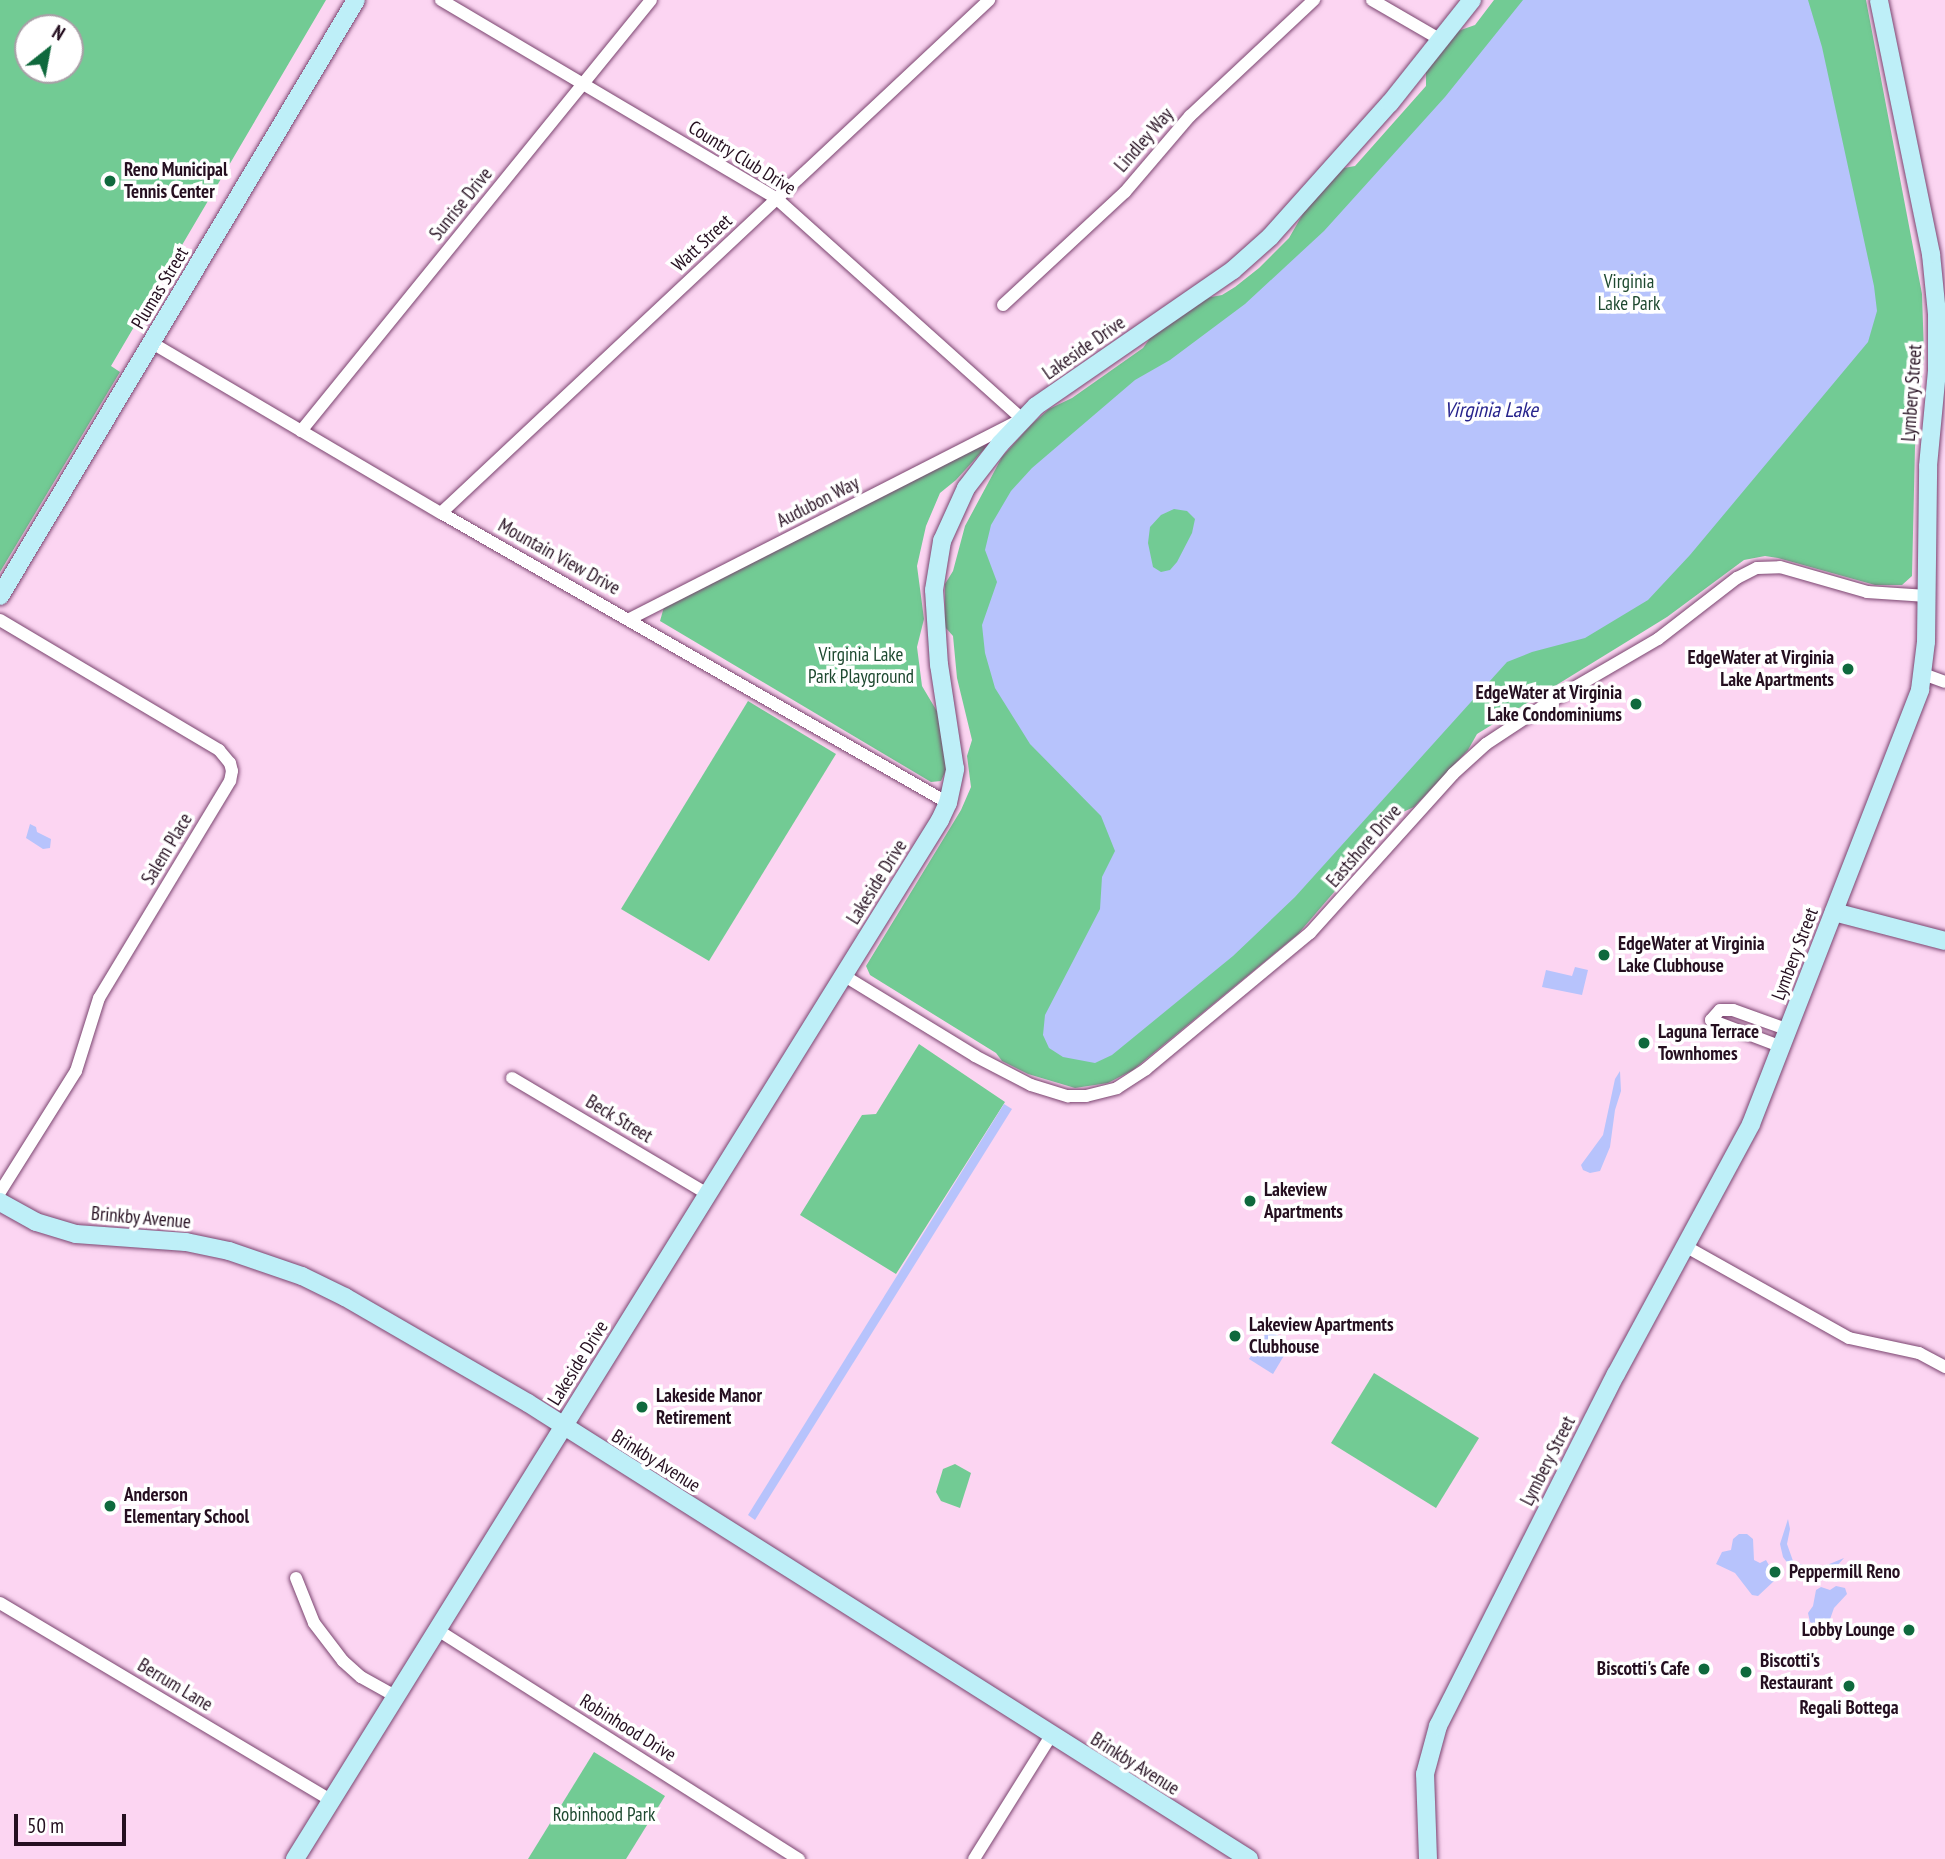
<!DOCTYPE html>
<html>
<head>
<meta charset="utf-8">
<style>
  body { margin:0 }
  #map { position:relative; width:1945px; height:1859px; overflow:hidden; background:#fcd5f2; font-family:"PT Sans Narrow",sans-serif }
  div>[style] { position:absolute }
  .green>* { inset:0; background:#72cb94 }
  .water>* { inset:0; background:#b7c3fc }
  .roads { filter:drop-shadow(0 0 2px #7a446f) drop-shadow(0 0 2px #7a446f) }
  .street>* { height:12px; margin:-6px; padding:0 6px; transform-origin:6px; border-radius:6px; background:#fff }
  .secondary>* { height:18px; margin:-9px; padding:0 9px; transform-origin:9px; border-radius:9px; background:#beeff8 }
  .dots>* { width:19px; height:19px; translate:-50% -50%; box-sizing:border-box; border:4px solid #fff; border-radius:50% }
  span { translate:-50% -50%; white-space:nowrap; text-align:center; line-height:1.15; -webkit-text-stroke:7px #fff; paint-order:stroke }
  .street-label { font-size:19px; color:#250f20 }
  .poi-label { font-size:19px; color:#250f20; font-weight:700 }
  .left { translate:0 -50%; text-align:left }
  .right { translate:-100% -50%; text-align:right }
  .park-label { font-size:19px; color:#1e4930 }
  .water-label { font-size:21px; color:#28248c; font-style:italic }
  .north { position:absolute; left:14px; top:14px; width:70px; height:70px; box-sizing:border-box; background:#fff; border:2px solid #a89fa6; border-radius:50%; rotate:31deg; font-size:19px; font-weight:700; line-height:28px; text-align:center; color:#250f20 }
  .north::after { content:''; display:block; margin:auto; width:24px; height:32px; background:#0f693d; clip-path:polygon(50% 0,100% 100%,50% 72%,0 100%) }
  .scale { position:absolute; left:14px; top:1814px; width:112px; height:32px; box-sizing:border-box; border:4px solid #250f20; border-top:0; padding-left:9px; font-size:21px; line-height:24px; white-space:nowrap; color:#250f20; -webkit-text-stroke:5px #fff; paint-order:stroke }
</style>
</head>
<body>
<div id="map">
  <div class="green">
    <i style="clip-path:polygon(evenodd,0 0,326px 0,111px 366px,120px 372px,0 572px,0 0,28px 28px,70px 28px,70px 70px,28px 70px,28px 28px)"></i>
    <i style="clip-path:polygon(1494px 0,1866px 0,1922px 294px,1924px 354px,1915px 447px,1912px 576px,1902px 585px,1875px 585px,1778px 558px,1765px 556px,1744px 560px,1667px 617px,1477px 734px,1468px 750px,1414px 807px,1403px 812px,1298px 934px,1133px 1070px,1108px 1083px,1075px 1088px,1028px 1074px,1002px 1061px,996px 1053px,870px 975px,866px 966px,961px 810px,971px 787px,967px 756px,972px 740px,957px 678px,953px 636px,945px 627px,945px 584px,953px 571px,965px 526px,1002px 457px,1031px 425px,1049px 409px,1072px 398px,1143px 348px,1153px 334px,1206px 298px,1222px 295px,1235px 287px,1259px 268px,1289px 238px,1304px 212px,1344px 168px,1355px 166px,1426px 86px,1426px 72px,1458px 31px,1475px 25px)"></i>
    <i style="clip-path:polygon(982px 445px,986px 447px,956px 480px,940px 493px,926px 526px,917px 566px,924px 619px,917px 647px,922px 686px,938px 713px,947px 768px,941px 781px,931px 782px,660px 621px,664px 607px)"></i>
    <i style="clip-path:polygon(748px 701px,836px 754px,709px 961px,621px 909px)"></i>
    <i style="clip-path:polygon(919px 1044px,1005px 1102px,896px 1274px,800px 1215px,862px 1115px,876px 1114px)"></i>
    <i style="clip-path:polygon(1374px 1373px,1479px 1438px,1436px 1508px,1331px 1443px)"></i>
    <i style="clip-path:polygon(955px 1464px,971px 1473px,960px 1508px,941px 1501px,936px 1492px,943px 1469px)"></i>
    <i style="clip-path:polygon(594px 1752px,665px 1796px,626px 1859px,528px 1859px)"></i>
  </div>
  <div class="water">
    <i style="clip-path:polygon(evenodd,1523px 0,1808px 0,1822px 47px,1874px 286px,1877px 311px,1868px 342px,1690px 555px,1648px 600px,1585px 638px,1532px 652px,1507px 662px,1295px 897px,1233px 956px,1112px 1055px,1095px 1063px,1063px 1057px,1049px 1048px,1043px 1035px,1045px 1015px,1100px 909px,1102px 877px,1115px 851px,1101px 816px,1030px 744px,995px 688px,985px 653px,982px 625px,997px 582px,985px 550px,991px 525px,1011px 491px,1032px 468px,1135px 380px,1170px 360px,1245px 304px,1324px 231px,1445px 97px,1523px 0,1174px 509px,1187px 511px,1195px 519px,1192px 533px,1177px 562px,1170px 570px,1161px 572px,1153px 567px,1148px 543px,1150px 527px,1161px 515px,1174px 509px)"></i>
    <i style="clip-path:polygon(30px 824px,36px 827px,37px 832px,51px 839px,50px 848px,43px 849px,26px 838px)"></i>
    <i style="clip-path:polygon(1575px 967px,1588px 970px,1582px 995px,1542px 987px,1546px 970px,1572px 976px)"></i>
    <i style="clip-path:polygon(1620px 1071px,1621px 1091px,1615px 1110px,1610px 1147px,1600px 1171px,1590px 1173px,1583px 1170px,1581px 1165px,1603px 1135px,1615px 1079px)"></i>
    <i style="clip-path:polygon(1004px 1104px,1012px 1109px,755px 1520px,748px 1515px)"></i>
    <i style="clip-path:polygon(1268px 1329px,1291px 1344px,1273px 1374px,1249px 1359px)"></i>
    <i style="clip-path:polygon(1788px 1519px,1790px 1529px,1787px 1544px,1793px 1561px,1815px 1570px,1844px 1558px,1835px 1568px,1816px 1577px,1792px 1569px,1783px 1557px,1780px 1544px)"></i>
    <i style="clip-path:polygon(1739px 1534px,1747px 1534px,1753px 1539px,1754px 1560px,1760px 1563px,1766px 1560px,1774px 1574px,1774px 1581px,1758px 1596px,1752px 1595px,1735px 1573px,1716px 1564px,1722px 1552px,1731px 1550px,1733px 1539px)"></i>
    <i style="clip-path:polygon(1836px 1586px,1845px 1588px,1847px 1594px,1834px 1608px,1828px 1625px,1821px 1627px,1810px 1622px,1808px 1613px,1813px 1606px,1816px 1590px,1821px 1587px,1830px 1590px)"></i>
  </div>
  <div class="roads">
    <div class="street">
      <i style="left:441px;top:0;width:391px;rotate:30.6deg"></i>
      <i style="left:777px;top:199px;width:329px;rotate:41.9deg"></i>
      <i style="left:1022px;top:419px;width:440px;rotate:153deg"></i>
      <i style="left:1372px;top:0;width:80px;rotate:30.1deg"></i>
      <i style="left:1003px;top:305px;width:166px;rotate:-42.8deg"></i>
      <i style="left:1125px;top:192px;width:100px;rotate:-49.5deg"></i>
      <i style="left:1190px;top:116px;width:170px;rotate:-43.1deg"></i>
      <i style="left:152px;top:343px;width:335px;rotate:30.5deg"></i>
      <i style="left:441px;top:513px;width:584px;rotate:29.77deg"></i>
      <i style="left:301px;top:431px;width:555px;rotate:-50.92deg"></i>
      <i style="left:441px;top:513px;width:751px;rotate:-43.11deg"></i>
      <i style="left:0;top:620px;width:255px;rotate:30.7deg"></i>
      <i style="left:219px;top:750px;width:17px;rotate:50deg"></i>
      <i style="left:230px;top:763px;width:8px;rotate:76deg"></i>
      <i style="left:232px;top:771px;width:10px;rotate:101deg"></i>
      <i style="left:230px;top:781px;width:253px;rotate:121.1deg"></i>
      <i style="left:99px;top:998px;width:77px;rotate:107.5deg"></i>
      <i style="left:76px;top:1071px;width:143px;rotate:122.1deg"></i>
      <i style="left:1923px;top:674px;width:23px;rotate:20deg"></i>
      <i style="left:843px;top:975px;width:155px;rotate:31.5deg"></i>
      <i style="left:975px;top:1056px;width:63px;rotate:27.4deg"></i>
      <i style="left:1031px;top:1085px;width:39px;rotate:17deg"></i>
      <i style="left:1068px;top:1096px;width:18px"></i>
      <i style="left:1086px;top:1096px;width:32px;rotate:-14deg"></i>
      <i style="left:1117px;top:1088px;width:35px;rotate:-33deg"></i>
      <i style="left:1146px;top:1069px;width:213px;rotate:-39.7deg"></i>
      <i style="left:1310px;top:933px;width:214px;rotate:-48deg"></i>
      <i style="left:1453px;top:774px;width:45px;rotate:-42.3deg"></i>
      <i style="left:1486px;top:744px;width:74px;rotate:-33.5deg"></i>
      <i style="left:1548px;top:703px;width:127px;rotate:-30.2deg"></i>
      <i style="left:1658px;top:639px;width:100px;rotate:-37.7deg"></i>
      <i style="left:1737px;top:578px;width:22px;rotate:-27deg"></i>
      <i style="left:1757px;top:568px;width:23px;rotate:-2deg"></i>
      <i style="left:1780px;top:567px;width:91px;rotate:16deg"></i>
      <i style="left:1867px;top:592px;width:60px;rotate:3.8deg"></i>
      <i style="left:1782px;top:1047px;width:76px;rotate:-159.2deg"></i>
      <i style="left:1711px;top:1020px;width:13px;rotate:-48deg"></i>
      <i style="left:1720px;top:1010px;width:13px"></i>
      <i style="left:1733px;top:1010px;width:59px;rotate:19.7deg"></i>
      <i style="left:512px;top:1078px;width:227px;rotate:30.7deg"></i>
      <i style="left:1685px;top:1246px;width:188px;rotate:29.3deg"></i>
      <i style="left:1849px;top:1338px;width:72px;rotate:12.1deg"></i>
      <i style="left:1919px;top:1353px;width:30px;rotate:28deg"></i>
      <i style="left:296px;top:1578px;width:48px;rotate:68.2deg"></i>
      <i style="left:314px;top:1623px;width:48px;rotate:52.7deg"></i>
      <i style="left:343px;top:1661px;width:24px;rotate:42deg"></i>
      <i style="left:361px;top:1677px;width:39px;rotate:29deg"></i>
      <i style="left:0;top:1603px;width:385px;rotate:30.8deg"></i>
      <i style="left:436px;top:1629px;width:430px;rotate:32.4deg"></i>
      <i style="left:974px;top:1859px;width:145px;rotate:-58deg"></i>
    </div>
    <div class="secondary">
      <i style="left:0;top:596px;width:694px;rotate:-59.15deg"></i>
      <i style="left:1834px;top:912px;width:115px;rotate:14.6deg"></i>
      <i style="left:0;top:1202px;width:41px;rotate:29.1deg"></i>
      <i style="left:36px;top:1222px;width:42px;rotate:16.7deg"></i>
      <i style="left:76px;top:1234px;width:110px;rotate:4.2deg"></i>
      <i style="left:186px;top:1242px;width:44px;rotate:11.8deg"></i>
      <i style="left:229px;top:1251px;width:77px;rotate:18.9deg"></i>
      <i style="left:302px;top:1276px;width:48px;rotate:26deg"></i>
      <i style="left:345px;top:1297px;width:211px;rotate:30.1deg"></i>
      <i style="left:528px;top:1403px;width:853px;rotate:32.31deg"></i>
      <i style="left:295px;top:1859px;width:1223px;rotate:-58.17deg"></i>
      <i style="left:940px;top:820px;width:19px;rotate:-65deg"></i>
      <i style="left:948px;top:803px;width:35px;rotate:-78deg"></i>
      <i style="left:955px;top:769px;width:105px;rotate:-98.7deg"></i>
      <i style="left:939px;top:665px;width:75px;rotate:-93.8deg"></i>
      <i style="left:934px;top:590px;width:50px;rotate:-80.7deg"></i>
      <i style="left:942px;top:541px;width:58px;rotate:-65.6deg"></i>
      <i style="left:966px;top:488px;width:56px;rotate:-52.3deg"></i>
      <i style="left:1000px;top:444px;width:52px;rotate:-46.5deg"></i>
      <i style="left:1036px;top:406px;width:239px;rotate:-34.6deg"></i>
      <i style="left:1233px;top:270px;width:50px;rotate:-41.7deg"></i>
      <i style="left:1270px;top:237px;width:180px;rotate:-48.2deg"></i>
      <i style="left:1390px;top:103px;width:132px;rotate:-51.5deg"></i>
      <i style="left:1428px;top:1859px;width:85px;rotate:-92deg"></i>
      <i style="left:1425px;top:1774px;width:50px;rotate:-74.8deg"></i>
      <i style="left:1438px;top:1726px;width:394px;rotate:-63.2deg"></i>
      <i style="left:1616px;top:1374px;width:284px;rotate:-61.6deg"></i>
      <i style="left:1751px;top:1124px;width:466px;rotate:-68.7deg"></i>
      <i style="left:1920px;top:690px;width:48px;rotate:-82.9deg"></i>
      <i style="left:1926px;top:642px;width:176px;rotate:-89.3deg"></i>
      <i style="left:1928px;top:466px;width:96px;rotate:-84.6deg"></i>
      <i style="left:1937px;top:370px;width:56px;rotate:-90deg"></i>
      <i style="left:1937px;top:314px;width:60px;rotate:-95.7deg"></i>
      <i style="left:1931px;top:254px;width:259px;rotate:-101.6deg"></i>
    </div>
  </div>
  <div class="dots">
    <i style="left:110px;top:181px;background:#0f693d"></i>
    <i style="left:1848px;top:669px;background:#0f693d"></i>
    <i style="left:1636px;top:704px;background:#0f693d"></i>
    <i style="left:1604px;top:955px;background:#0f693d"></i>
    <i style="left:1644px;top:1043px;background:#0f693d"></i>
    <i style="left:1250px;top:1201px;background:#0f693d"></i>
    <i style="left:1235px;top:1336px;background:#0f693d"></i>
    <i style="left:642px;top:1407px;background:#0f693d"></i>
    <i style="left:110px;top:1506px;background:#0f693d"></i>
    <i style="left:1775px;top:1572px;background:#0f693d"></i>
    <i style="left:1909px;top:1630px;background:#0f693d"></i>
    <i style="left:1704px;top:1669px;background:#0f693d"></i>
    <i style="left:1746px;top:1672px;background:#0f693d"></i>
    <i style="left:1849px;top:1686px;background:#0f693d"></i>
  </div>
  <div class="street-label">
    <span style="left:1144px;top:140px;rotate:-49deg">Lindley Way</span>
    <span style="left:742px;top:158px;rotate:32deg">Country Club Drive</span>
    <span style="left:461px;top:204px;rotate:-51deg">Sunrise Drive</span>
    <span style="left:702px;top:243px;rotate:-43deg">Watt Street</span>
    <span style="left:160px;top:288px;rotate:-59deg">Plumas Street</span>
    <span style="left:1084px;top:348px;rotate:-35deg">Lakeside Drive</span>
    <span style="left:1912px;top:393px;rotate:-86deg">Lymbery Street</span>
    <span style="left:818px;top:502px;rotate:-27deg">Audubon Way</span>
    <span style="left:559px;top:557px;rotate:29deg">Mountain View Drive</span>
    <span style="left:1364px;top:846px;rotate:-49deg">Eastshore Drive</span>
    <span style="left:167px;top:849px;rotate:-59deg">Salem Place</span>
    <span style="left:877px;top:882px;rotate:-58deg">Lakeside Drive</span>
    <span style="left:1795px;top:954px;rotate:-69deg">Lymbery Street</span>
    <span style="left:619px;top:1119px;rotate:31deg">Beck Street</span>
    <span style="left:141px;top:1218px;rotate:5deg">Brinkby Avenue</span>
    <span style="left:578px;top:1363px;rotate:-58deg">Lakeside Drive</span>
    <span style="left:656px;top:1461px;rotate:32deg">Brinkby Avenue</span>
    <span style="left:1548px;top:1461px;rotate:-63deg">Lymbery Street</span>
    <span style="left:175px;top:1685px;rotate:31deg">Berrum Lane</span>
    <span style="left:628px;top:1728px;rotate:32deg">Robinhood Drive</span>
    <span style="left:1135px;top:1764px;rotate:32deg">Brinkby Avenue</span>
  </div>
  <div class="poi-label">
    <span class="left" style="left:124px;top:181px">Reno Municipal<br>Tennis Center</span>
    <span class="right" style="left:1834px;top:669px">EdgeWater at Virginia<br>Lake Apartments</span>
    <span class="right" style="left:1622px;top:704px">EdgeWater at Virginia<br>Lake Condominiums</span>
    <span class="left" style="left:1618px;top:955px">EdgeWater at Virginia<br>Lake Clubhouse</span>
    <span class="left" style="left:1658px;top:1043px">Laguna Terrace<br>Townhomes</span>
    <span class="left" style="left:1264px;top:1201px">Lakeview<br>Apartments</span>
    <span class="left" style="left:1249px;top:1336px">Lakeview Apartments<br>Clubhouse</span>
    <span class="left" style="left:656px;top:1407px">Lakeside Manor<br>Retirement</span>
    <span class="left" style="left:124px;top:1506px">Anderson<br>Elementary School</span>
    <span class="left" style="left:1789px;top:1572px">Peppermill Reno</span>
    <span class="right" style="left:1895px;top:1630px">Lobby Lounge</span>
    <span class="left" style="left:1760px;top:1672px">Biscotti's<br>Restaurant</span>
    <span class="right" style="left:1690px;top:1669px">Biscotti's Cafe</span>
    <span style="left:1849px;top:1708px">Regali Bottega</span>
  </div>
  <div class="park-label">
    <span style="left:1629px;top:293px">Virginia<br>Lake Park</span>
    <span style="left:861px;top:666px">Virginia Lake<br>Park Playground</span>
    <span style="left:604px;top:1815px">Robinhood Park</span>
  </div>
  <div class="water-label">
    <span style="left:1491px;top:410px">Virginia Lake</span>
  </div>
  <div class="north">N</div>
  <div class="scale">50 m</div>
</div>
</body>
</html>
